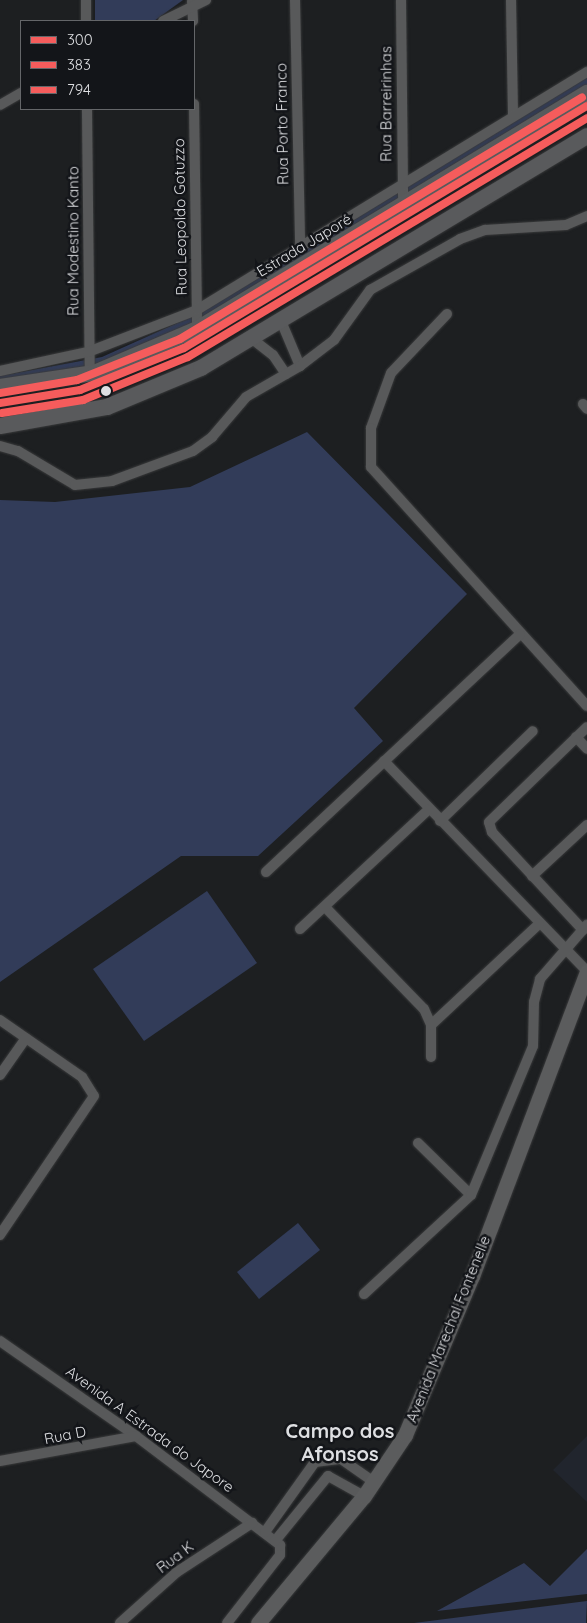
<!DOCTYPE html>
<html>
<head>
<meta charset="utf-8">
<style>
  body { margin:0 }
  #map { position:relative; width:587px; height:1623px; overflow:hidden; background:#1d1f21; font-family:Quicksand,sans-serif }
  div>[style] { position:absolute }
  .built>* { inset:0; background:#21252d }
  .green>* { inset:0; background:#323c59 }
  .roads { filter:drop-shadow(0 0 1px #393a3b) drop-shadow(0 0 1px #393a3b) }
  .street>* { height:10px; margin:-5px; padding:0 5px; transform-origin:5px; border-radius:5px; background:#58595a }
  .secondary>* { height:15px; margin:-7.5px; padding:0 7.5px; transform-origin:7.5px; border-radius:7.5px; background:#5b5c5d }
  .primary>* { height:16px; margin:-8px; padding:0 8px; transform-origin:8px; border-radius:8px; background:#595a5c }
  .bus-1>* { height:8px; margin:-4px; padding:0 4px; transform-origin:4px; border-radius:4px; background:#f55c5c }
  .bus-2>* { height:8px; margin:-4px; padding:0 4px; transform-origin:4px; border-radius:4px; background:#f55c5c }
  .bus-3>* { height:8px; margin:-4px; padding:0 4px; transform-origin:4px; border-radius:4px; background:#f55c5c }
  .dots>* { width:14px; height:14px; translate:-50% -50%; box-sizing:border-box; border:2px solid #131519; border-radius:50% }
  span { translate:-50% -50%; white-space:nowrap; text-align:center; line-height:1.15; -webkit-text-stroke:5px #131519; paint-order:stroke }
  .street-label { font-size:15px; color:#dedfe2 }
  .district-label { font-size:20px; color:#dedfe2; font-weight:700 }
  .legend { position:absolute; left:20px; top:20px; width:175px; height:90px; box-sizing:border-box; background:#131519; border:1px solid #646669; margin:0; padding:6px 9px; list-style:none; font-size:15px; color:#dedfe2 }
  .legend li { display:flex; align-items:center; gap:10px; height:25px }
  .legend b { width:25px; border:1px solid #646669 }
</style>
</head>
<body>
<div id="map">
  <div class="built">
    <i style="clip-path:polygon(587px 1436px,587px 1502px,553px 1470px)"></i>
  </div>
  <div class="green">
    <i style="clip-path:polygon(95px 0,183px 0,154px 21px,95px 21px)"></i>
    <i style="clip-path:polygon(587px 75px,587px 88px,190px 329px,104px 364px,0 385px,0 376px,102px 357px,184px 320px)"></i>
    <i style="clip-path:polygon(307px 432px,467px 594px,354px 708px,383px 741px,258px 856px,181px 856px,0 982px,0 500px,55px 502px,190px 487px)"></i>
    <i style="clip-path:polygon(207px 891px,257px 963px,144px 1041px,93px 969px)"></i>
    <i style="clip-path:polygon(298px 1223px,320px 1250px,259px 1299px,237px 1272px)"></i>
    <i style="clip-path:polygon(587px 1549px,587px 1594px,437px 1611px,524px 1563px,550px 1586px)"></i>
    <i style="clip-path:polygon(587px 1601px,586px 1623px,414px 1623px)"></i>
  </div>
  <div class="roads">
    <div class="street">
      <i style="left:86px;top:0;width:21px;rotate:90deg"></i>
      <i style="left:295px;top:0;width:247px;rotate:88.8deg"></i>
      <i style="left:401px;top:0;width:208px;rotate:89.4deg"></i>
      <i style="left:511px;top:0;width:116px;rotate:89deg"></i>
      <i style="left:192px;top:1px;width:20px;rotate:87deg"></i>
      <i style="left:163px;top:21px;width:48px;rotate:-26deg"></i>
      <i style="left:194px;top:104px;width:225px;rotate:89.2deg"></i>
      <i style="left:0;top:105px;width:24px;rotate:-30deg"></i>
      <i style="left:87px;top:109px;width:265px;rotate:89.4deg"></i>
      <i style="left:447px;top:314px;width:81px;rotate:133.5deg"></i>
      <i style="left:391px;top:373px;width:59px;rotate:110deg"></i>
      <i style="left:371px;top:428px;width:39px;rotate:90deg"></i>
      <i style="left:371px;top:467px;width:322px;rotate:47.9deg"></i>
      <i style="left:281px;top:321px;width:49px;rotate:67.1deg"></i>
      <i style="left:251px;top:338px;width:28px;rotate:38deg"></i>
      <i style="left:273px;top:355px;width:23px;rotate:56deg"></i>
      <i style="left:0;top:371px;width:90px;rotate:-12.2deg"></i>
      <i style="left:88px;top:352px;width:117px;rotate:-21.1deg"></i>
      <i style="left:197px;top:310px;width:457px;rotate:-31.4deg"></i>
      <i style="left:583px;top:404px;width:6px;rotate:51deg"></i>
      <i style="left:0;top:446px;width:19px;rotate:16deg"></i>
      <i style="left:18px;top:451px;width:66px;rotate:30.8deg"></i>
      <i style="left:75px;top:485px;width:37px;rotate:-6deg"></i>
      <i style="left:112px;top:481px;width:86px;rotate:-20.3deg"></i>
      <i style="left:193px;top:451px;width:24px;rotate:-36deg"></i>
      <i style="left:212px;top:437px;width:52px;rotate:-49.6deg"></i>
      <i style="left:246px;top:397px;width:62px;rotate:-29.9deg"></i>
      <i style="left:300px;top:366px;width:43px;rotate:-37.4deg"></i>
      <i style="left:334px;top:340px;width:62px;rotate:-54.2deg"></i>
      <i style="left:370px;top:290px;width:103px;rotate:-29.5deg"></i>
      <i style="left:460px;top:239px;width:27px;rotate:-20deg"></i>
      <i style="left:485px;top:230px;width:81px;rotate:-3.5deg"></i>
      <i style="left:566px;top:225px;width:23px;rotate:-23deg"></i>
      <i style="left:576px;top:737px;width:16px;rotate:47deg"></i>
      <i style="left:384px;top:761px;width:292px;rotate:46deg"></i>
      <i style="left:440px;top:821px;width:129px;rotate:-44.1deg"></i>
      <i style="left:266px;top:872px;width:348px;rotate:-43.1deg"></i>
      <i style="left:532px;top:876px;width:75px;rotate:-42.8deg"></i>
      <i style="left:325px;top:907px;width:142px;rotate:45.9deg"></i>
      <i style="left:424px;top:1009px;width:17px;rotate:66deg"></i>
      <i style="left:431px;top:1025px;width:32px;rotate:90deg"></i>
      <i style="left:300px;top:929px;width:175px;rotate:-42.9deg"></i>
      <i style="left:583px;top:930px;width:134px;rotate:-132.9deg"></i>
      <i style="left:492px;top:832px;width:10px;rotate:-107deg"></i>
      <i style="left:489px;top:822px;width:136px;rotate:-44.1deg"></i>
      <i style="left:0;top:1020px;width:100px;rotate:34.8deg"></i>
      <i style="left:82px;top:1077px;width:22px;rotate:58deg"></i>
      <i style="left:94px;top:1096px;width:168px;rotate:124.1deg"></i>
      <i style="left:431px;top:1025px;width:148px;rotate:-43.1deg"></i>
      <i style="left:0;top:1075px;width:45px;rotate:-54.9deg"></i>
      <i style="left:418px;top:1143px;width:74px;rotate:44.5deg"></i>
      <i style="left:364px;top:1294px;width:146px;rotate:-42.8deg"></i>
      <i style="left:471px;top:1195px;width:161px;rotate:-67.4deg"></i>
      <i style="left:533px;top:1046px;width:44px;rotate:-88.7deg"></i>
      <i style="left:534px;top:1002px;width:24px;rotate:-75deg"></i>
      <i style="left:540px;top:979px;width:72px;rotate:-49deg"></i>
      <i style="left:0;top:1341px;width:166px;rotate:34.9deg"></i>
      <i style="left:136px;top:1436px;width:181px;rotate:37.1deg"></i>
      <i style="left:280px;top:1545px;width:10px;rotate:90deg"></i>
      <i style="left:280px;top:1555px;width:86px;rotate:127.9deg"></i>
      <i style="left:0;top:1461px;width:138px;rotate:-10.4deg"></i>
      <i style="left:265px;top:1532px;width:86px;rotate:-54.5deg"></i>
      <i style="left:315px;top:1462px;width:26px;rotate:-7deg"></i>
      <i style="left:341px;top:1459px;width:40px;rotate:34.9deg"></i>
      <i style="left:275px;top:1541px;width:84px;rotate:-50.8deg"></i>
      <i style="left:328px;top:1476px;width:41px;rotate:29.1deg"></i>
      <i style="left:120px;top:1623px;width:76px;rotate:-41.8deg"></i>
      <i style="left:177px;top:1572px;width:90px;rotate:-33.2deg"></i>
    </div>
    <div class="secondary">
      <i style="left:258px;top:1623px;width:165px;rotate:-50.2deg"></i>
      <i style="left:364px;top:1496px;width:73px;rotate:-56.1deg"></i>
      <i style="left:405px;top:1435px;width:173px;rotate:-67.2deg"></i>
      <i style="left:472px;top:1276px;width:325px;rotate:-69.3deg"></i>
    </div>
    <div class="primary">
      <i style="left:0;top:387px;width:95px;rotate:-8.5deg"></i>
      <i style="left:94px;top:373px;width:112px;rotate:-23.1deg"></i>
      <i style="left:197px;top:329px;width:456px;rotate:-31.2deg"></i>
      <i style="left:0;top:426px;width:109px;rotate:-10.1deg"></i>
      <i style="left:107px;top:407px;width:102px;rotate:-22.5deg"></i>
      <i style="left:201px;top:368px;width:450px;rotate:-31deg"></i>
    </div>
  </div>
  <div class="bus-1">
    <i style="left:0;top:403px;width:81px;rotate:-9.2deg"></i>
    <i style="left:80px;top:390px;width:112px;rotate:-22deg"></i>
    <i style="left:184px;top:348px;width:470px;rotate:-31deg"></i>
  </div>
  <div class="bus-2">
    <i style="left:2px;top:413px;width:82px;rotate:-9.1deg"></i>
    <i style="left:83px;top:400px;width:113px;rotate:-22.3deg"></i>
    <i style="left:188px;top:357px;width:465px;rotate:-30.9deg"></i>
  </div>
  <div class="bus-3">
    <i style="left:0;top:393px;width:78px;rotate:-9.6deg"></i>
    <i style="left:77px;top:380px;width:111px;rotate:-21.7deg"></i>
    <i style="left:180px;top:339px;width:469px;rotate:-31deg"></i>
  </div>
  <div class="dots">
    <i style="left:106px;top:391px;background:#dedfe2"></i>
  </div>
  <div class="street-label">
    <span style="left:386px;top:104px;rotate:-90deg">Rua Barreirinhas</span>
    <span style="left:282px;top:124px;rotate:-91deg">Rua Porto Franco</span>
    <span style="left:180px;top:217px;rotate:-91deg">Rua Leopoldo Gotuzzo</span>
    <span style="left:73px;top:241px;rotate:-90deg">Rua Modestino Kanto</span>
    <span style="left:304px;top:245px;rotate:-31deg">Estrada Japoré</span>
    <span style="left:448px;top:1329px;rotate:-68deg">Avenida Marechal Fontenelle</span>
    <span style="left:150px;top:1429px;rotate:36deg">Avenida A Estrada do Japore</span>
    <span style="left:65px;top:1435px;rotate:-11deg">Rua D</span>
    <span style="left:175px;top:1557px;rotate:-37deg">Rua K</span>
  </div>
  <div class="district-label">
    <span style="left:340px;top:1442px">Campo dos<br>Afonsos</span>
  </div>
  <ul class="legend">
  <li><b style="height:6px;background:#f55c5c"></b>300</li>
  <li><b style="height:6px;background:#f55c5c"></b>383</li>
  <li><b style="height:6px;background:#f55c5c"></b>794</li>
  </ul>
</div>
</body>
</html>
